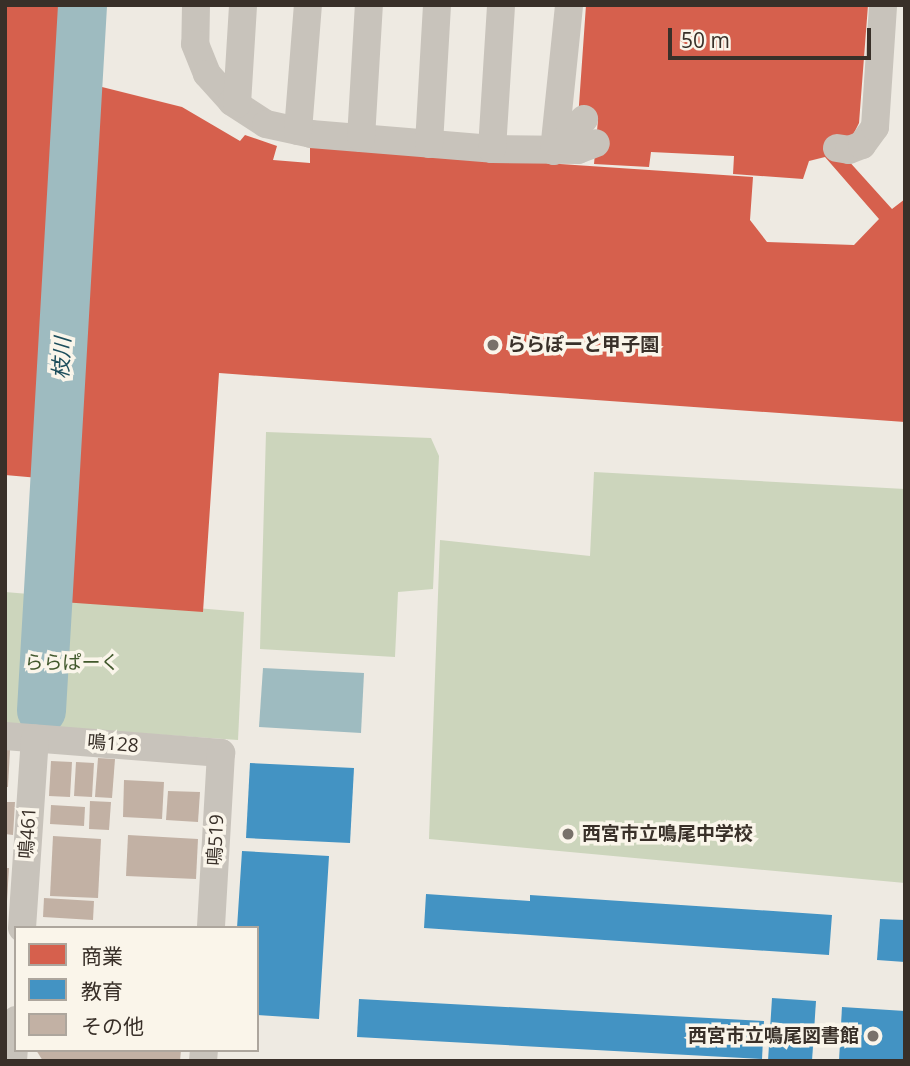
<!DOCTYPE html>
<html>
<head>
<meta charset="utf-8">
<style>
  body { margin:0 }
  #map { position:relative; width:910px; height:1066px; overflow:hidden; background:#eeeae2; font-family:"Open Sans","Noto Sans JP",sans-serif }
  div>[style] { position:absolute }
  .green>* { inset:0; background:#ccd5bc }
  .water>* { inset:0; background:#9ebbc0 }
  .shops>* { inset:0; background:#d6604d }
  .schools>* { inset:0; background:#4393c3 }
  .river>* { height:49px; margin:-24.5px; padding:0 24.5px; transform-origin:24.5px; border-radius:24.5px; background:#9ebbc0 }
  .building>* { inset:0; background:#c2b1a4 }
  .minor>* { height:28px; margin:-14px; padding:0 14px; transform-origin:14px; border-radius:14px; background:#c8c3bb }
  .dots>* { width:19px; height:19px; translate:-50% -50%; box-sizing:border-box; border:4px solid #faf5ea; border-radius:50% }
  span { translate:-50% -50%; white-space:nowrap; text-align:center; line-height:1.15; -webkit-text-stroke:7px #faf5ea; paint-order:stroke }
  .poi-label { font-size:19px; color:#393029; font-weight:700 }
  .left { translate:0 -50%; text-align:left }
  .right { translate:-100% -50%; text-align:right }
  .park-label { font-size:19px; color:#41582c }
  .street-label { font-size:19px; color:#393029 }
  .water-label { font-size:21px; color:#1d4e5c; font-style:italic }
  .frame { position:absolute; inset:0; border:7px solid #393029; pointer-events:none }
  .legend { position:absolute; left:14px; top:926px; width:245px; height:126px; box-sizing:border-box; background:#faf5ea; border:2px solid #ada69d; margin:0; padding:9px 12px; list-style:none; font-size:21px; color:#393029 }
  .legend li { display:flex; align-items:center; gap:14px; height:35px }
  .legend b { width:35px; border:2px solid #ada69d }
  .scale { position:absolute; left:668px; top:28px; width:203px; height:32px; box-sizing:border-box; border:4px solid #393029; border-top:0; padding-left:9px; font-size:21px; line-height:24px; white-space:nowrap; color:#393029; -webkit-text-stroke:5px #faf5ea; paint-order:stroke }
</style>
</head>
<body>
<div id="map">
  <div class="green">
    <i style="clip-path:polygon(266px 432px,431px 438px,439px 456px,433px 589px,398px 592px,395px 657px,260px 649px)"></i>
    <i style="clip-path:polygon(594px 472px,905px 489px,905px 883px,429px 839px,440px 540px,590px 556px)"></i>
    <i style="clip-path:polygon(5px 592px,244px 612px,238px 740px,5px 724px)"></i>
  </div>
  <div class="water">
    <i style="clip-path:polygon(263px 668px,364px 673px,361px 733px,259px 727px)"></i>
  </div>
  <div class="shops">
    <i style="clip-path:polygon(evenodd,5px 5px,76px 5px,67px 119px,97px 120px,98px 86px,182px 107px,240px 141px,245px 135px,277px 146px,273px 160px,310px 163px,310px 147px,753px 177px,750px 220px,767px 242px,854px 245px,879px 219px,825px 157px,809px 161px,803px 179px,733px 174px,734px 156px,651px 152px,649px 167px,594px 164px,598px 120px,578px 119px,586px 5px,868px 5px,859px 123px,851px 139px,837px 148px,892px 209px,905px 199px,905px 422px,219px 373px,203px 612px,62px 602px,83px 318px,50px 315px,39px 478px,5px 475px,5px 5px,59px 192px,90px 194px,82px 295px,52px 293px,59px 192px)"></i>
  </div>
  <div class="schools">
    <i style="clip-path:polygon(250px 763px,354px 768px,350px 843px,246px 838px)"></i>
    <i style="clip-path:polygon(242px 851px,329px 856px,319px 1019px,257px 1015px,257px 928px,237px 928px)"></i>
    <i style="clip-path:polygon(426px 894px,530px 901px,530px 895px,832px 915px,829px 955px,424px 928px)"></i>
    <i style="clip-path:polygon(880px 919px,905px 920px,905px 962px,877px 960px)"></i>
    <i style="clip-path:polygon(772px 998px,816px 1001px,812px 1061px,768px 1061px)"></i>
    <i style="clip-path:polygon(359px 999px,764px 1021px,762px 1059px,357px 1037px)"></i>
    <i style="clip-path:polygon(842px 1007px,905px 1011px,905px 1061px,839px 1061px)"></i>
  </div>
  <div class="river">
    <i style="left:41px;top:710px;width:706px;rotate:-86.67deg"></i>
  </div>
  <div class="building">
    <i style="clip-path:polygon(5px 749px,10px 750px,8px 787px,5px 787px)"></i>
    <i style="clip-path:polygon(98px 758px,115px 759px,112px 798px,95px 797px)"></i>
    <i style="clip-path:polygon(51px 761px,72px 762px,70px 797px,49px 796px)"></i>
    <i style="clip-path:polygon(76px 762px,94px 763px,92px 797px,74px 796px)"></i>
    <i style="clip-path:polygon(124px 780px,164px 782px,162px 819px,123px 817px)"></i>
    <i style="clip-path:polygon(168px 791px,200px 792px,198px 822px,166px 820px)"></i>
    <i style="clip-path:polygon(90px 801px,111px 802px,109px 830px,89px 829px)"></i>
    <i style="clip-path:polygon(5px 802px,15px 802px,13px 835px,5px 834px)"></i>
    <i style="clip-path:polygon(51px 805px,85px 807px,84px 826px,50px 824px)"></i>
    <i style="clip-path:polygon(128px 835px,198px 839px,196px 879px,126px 876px)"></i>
    <i style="clip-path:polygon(53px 836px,101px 839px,98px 898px,50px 896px)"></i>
    <i style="clip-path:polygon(5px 868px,9px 868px,7px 901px,5px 900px)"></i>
    <i style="clip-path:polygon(44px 898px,94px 901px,93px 920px,43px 917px)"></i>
    <i style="clip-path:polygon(36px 1050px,181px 1050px,180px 1061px,43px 1061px)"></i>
  </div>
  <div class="minor">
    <i style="left:196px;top:5px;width:39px;rotate:91deg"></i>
    <i style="left:195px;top:44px;width:32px;rotate:68deg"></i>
    <i style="left:207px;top:74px;width:38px;rotate:48deg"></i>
    <i style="left:232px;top:102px;width:40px;rotate:32.9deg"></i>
    <i style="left:266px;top:124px;width:46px;rotate:12.5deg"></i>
    <i style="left:311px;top:134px;width:182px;rotate:4.7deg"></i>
    <i style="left:492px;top:149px;width:86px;rotate:0.7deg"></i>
    <i style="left:578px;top:150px;width:19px;rotate:-21deg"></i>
    <i style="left:237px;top:104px;width:99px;rotate:-86.5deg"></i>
    <i style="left:298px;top:131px;width:126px;rotate:-85.5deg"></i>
    <i style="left:361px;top:138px;width:133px;rotate:-86.6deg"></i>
    <i style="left:429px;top:144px;width:139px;rotate:-86.7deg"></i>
    <i style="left:837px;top:148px;width:12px;rotate:9deg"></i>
    <i style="left:849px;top:150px;width:14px;rotate:-21deg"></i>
    <i style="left:862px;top:145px;width:22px;rotate:-54deg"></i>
    <i style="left:875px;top:127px;width:122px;rotate:-86.2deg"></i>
    <i style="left:492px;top:149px;width:144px;rotate:-86.4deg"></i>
    <i style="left:554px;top:151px;width:147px;rotate:-84.1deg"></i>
    <i style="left:554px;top:151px;width:44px;rotate:-46.8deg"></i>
    <i style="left:5px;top:736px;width:217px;rotate:4.5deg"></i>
    <i style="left:221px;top:753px;width:175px;rotate:93.3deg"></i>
    <i style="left:22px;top:928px;width:190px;rotate:-86.1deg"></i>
    <i style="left:13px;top:1061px;width:41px;rotate:-85.8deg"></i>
    <i style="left:203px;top:1061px;width:11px;rotate:-85deg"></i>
  </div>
  <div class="dots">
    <i style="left:493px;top:345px;background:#78716a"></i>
    <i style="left:568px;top:834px;background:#78716a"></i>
    <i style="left:873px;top:1036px;background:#78716a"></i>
  </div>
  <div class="poi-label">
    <span class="left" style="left:507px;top:345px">ららぽーと甲子園</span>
    <span class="left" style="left:582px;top:834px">西宮市立鳴尾中学校</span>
    <span class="right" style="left:859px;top:1036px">西宮市立鳴尾図書館</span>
  </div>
  <div class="park-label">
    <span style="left:72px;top:663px">ららぱーく</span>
  </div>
  <div class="street-label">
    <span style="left:113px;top:744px;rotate:5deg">鳴128</span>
    <span style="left:28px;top:833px;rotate:-86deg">鳴461</span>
    <span style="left:216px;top:840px;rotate:-87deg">鳴519</span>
  </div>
  <div class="water-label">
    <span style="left:61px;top:358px;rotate:-87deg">枝川</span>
  </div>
  <div class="frame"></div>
  <ul class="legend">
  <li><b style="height:19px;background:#d6604d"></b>商業</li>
  <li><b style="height:19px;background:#4393c3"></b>教育</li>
  <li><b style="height:19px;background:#c2b1a4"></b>その他</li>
  </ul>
  <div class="scale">50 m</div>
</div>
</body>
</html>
